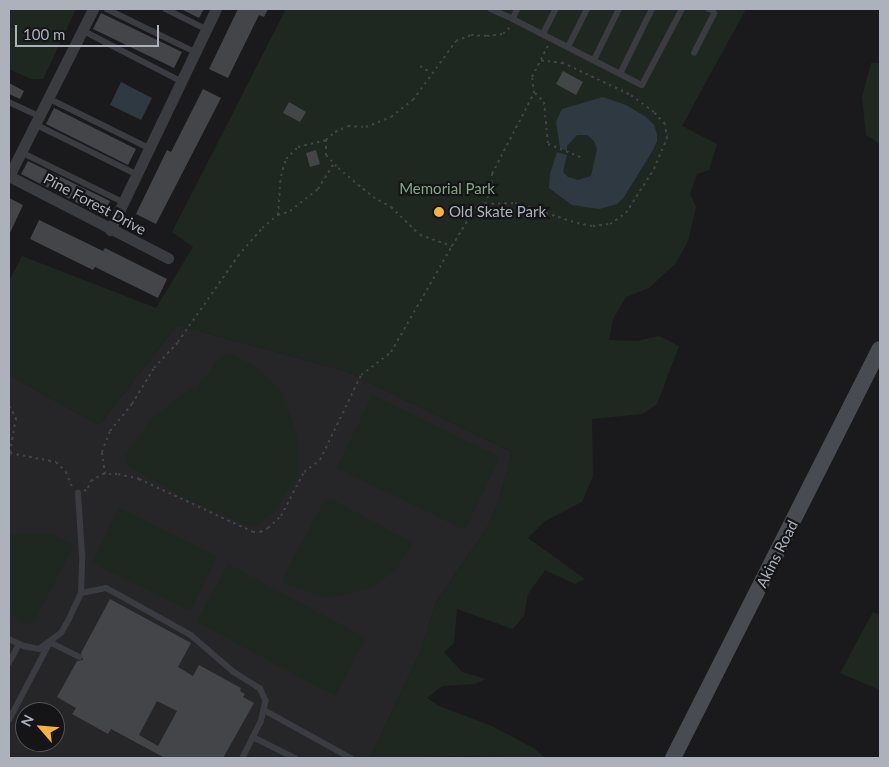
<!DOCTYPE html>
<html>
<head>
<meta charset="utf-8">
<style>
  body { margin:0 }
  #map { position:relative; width:889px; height:767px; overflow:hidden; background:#1a1a1c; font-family:Lato,sans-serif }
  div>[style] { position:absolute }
  .built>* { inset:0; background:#262629 }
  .green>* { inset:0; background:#1f2820 }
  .water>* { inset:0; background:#2f3941 }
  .building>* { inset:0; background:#444549 }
  .path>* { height:2px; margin-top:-1px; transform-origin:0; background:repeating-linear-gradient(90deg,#404348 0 2.5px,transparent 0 6.5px) }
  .lane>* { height:5.5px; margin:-2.75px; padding:0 2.75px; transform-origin:2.75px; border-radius:2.75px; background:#3b3c41 }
  .street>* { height:11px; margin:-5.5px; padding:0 5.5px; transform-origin:5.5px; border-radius:5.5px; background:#3b3c41 }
  .secondary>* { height:16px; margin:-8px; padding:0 8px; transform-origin:8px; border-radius:8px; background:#484b51 }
  .dots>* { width:14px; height:14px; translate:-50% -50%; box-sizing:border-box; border:2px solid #151517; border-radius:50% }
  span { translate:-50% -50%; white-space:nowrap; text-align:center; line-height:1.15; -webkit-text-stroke:4.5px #151517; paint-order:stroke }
  .park-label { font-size:15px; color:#82a884 }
  .street-label { font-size:15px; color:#acb1bc }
  .poi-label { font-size:15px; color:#acb1bc }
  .left { translate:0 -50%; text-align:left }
  .frame { position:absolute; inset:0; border:10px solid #acb1bc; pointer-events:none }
  .north { position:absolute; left:15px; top:702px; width:50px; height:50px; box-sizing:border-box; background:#151517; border:1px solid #515359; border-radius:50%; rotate:297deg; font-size:14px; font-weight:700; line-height:20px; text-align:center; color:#acb1bc }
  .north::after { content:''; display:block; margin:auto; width:18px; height:22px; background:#f9b435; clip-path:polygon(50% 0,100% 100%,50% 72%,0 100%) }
  .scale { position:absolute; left:15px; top:25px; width:144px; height:22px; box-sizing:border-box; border:2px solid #acb1bc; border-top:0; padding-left:6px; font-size:15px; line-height:18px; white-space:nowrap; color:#acb1bc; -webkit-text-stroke:4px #151517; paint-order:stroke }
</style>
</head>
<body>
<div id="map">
  <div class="built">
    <i style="clip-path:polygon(evenodd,177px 325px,346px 371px,512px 452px,499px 500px,488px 526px,436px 603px,420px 653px,370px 758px,9px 758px,9px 375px,99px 425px,177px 325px,25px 712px,55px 712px,55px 742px,25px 742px,25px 712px)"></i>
  </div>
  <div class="green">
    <i style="clip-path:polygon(9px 9px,76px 9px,43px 79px,31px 79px,9px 69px)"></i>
    <i style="clip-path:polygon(286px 9px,746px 9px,682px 126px,717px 144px,709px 170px,697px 174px,690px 194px,696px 207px,688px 241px,676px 263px,649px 288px,626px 297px,613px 319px,609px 340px,637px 341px,659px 336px,679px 346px,657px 404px,642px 414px,592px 419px,593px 476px,582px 502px,545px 521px,528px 538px,585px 579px,575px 584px,545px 570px,528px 594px,524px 616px,513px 629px,457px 609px,454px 643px,444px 652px,462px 672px,486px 679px,475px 684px,442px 686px,427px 698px,439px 706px,492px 726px,535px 749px,545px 758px,471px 756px,370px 758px,420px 653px,436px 603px,488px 526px,499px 500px,512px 452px,346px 371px,177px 325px,99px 425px,9px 375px,9px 281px,22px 256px,156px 308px,193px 247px,172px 232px)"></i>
    <i style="clip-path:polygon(871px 63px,880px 63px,880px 144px,866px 135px,862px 97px)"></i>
    <i style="clip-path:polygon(230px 353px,256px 367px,281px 390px,297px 433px,298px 475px,275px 511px,253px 528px,180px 496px,128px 466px,125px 456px,151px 419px,191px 388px,197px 388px,221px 356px)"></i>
    <i style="clip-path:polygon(372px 395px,500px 457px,465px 530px,337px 468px)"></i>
    <i style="clip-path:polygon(331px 499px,413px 543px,396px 570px,372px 587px,342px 596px,322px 597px,281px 582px,323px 503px)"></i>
    <i style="clip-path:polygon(119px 508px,217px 556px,190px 611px,92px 563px)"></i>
    <i style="clip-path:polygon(51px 533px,74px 545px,34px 622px,24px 624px,9px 612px,9px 534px)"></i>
    <i style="clip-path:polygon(228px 564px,366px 638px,335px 696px,197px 622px)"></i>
    <i style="clip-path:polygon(873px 612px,880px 615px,880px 690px,840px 673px)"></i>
  </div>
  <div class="water">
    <i style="clip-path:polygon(121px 82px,152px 98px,141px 120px,110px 105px)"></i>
    <i style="clip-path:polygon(603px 97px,626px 105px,646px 117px,654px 125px,657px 134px,657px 141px,653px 150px,624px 197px,617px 204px,599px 209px,572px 205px,549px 188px,550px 174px,557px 152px,567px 155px,563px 172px,568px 177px,578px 180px,591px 176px,597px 149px,594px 141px,587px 135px,577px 135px,567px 146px,567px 151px,560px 148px,556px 122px,562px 109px)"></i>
  </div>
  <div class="building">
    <i style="clip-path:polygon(181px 9px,204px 9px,199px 18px)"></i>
    <i style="clip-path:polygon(238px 9px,268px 9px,264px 17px,259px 15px,228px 78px,209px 69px)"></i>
    <i style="clip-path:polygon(101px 13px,182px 52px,174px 68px,93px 29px)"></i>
    <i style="clip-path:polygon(563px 71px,583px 82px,576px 95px,556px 84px)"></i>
    <i style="clip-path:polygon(9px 83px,24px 91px,20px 99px,9px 94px)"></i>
    <i style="clip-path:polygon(203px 89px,221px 98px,156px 224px,136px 214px,167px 150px,171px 152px)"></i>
    <i style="clip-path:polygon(289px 102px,306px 112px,300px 122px,283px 113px)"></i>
    <i style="clip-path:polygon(54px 108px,136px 149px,128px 165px,46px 124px)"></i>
    <i style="clip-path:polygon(316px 150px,320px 164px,310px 167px,306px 153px)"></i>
    <i style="clip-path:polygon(28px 161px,110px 201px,103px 216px,21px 174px)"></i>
    <i style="clip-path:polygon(9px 198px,23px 205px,9px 235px)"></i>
    <i style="clip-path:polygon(39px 220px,103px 251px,105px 248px,167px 279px,158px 298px,95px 267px,93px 270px,30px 239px)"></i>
    <i style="clip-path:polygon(evenodd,110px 599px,191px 643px,178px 667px,193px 676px,199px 665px,241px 688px,240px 691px,245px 694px,243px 697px,254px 703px,223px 758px,165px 758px,111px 729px,108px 734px,72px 714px,76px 708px,57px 697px,77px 661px,83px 660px,81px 653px,110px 599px,157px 701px,177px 711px,158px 746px,139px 735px,157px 701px)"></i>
  </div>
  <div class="path">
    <i style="left:420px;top:66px;width:13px;rotate:32deg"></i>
    <i style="left:535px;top:93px;width:13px;rotate:45deg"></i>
    <i style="left:544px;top:102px;width:42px;rotate:84.6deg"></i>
    <i style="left:548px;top:144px;width:35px;rotate:22deg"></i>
    <i style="left:326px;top:140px;width:15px;rotate:90deg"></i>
    <i style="left:326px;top:155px;width:18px;rotate:47deg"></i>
    <i style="left:338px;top:168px;width:45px;rotate:39.6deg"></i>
    <i style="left:373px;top:197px;width:21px;rotate:29deg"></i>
    <i style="left:391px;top:207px;width:40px;rotate:44deg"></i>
    <i style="left:420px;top:235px;width:34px;rotate:19deg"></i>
    <i style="left:452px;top:246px;width:44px;rotate:-58.8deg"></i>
    <i style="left:475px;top:208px;width:11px;rotate:-22deg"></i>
    <i style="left:485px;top:204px;width:16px;rotate:-68deg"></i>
    <i style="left:491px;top:189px;width:15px;rotate:-86deg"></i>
    <i style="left:492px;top:174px;width:91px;rotate:-62.6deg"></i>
    <i style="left:534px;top:93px;width:16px;rotate:-97deg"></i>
    <i style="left:532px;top:77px;width:36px;rotate:-63deg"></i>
    <i style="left:485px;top:204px;width:30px;rotate:-2deg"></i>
    <i style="left:515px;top:203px;width:65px;rotate:17.9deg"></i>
    <i style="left:577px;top:223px;width:16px;rotate:11deg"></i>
    <i style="left:593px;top:226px;width:17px;rotate:-7deg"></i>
    <i style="left:610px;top:224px;width:19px;rotate:-35deg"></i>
    <i style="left:626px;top:213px;width:52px;rotate:-57.5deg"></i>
    <i style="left:654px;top:169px;width:34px;rotate:-67deg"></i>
    <i style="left:667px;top:138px;width:14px;rotate:-98deg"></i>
    <i style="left:665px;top:124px;width:16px;rotate:-133deg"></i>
    <i style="left:654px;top:112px;width:31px;rotate:-144deg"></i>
    <i style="left:629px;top:94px;width:73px;rotate:-154.8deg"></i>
    <i style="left:563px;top:63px;width:23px;rotate:-173deg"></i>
    <i style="left:278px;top:215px;width:13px;rotate:-18deg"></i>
    <i style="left:290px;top:211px;width:36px;rotate:-38deg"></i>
    <i style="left:318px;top:189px;width:31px;rotate:-58deg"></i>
    <i style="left:9px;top:406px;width:14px;rotate:60deg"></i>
    <i style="left:16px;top:418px;width:36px;rotate:100deg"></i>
    <i style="left:9px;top:457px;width:4px;rotate:-76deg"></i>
    <i style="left:10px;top:453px;width:47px;rotate:11.1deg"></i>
    <i style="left:56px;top:462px;width:14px;rotate:45deg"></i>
    <i style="left:66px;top:472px;width:16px;rotate:68deg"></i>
    <i style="left:105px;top:474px;width:22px;rotate:-98deg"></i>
    <i style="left:102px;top:452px;width:22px;rotate:-69deg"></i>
    <i style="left:110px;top:431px;width:35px;rotate:-51deg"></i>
    <i style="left:132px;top:404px;width:42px;rotate:-58.6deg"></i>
    <i style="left:154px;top:368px;width:35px;rotate:-47deg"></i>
    <i style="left:178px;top:342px;width:105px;rotate:-55.1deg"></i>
    <i style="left:238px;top:256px;width:37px;rotate:-49deg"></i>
    <i style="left:262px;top:228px;width:21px;rotate:-39deg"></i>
    <i style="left:278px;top:215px;width:39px;rotate:-86deg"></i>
    <i style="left:281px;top:176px;width:18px;rotate:-74deg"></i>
    <i style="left:286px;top:159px;width:17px;rotate:-45deg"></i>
    <i style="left:298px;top:147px;width:29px;rotate:-14deg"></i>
    <i style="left:326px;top:140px;width:12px;rotate:-42deg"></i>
    <i style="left:335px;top:132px;width:14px;rotate:-25deg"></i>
    <i style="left:348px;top:126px;width:18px;rotate:3deg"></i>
    <i style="left:366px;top:127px;width:27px;rotate:-22deg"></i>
    <i style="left:391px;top:117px;width:28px;rotate:-38deg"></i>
    <i style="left:413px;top:100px;width:73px;rotate:-53.9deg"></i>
    <i style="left:456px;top:41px;width:16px;rotate:-22deg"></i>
    <i style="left:471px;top:35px;width:16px;rotate:4deg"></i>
    <i style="left:487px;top:36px;width:16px;rotate:-7deg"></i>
    <i style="left:503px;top:34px;width:11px;rotate:-45deg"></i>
    <i style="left:84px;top:491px;width:5px;rotate:-37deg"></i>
    <i style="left:88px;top:488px;width:8px;rotate:-67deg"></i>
    <i style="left:91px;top:481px;width:13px;rotate:-32deg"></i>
    <i style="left:102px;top:474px;width:16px"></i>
    <i style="left:118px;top:474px;width:22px;rotate:13deg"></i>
    <i style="left:139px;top:479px;width:126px;rotate:24.9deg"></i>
    <i style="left:253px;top:532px;width:7px"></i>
    <i style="left:260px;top:532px;width:9px;rotate:-27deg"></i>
    <i style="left:268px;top:528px;width:18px;rotate:-43deg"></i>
    <i style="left:281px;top:516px;width:50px;rotate:-62.4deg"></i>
    <i style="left:304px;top:472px;width:20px;rotate:-37deg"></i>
    <i style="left:320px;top:460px;width:94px;rotate:-64.2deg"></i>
    <i style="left:361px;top:375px;width:38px;rotate:-37deg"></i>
    <i style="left:391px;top:352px;width:122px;rotate:-60.1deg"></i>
    <i style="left:17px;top:721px;width:9px;rotate:27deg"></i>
  </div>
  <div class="lane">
    <i style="left:107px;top:9px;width:98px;rotate:26deg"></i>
    <i style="left:166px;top:9px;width:45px;rotate:26.6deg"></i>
    <i style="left:491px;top:9px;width:24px;rotate:24deg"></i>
    <i style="left:518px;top:9px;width:11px;rotate:117deg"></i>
    <i style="left:513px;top:19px;width:145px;rotate:27.1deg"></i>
    <i style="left:642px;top:85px;width:86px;rotate:-62.2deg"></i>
    <i style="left:82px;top:30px;width:111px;rotate:27.3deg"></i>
    <i style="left:543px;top:34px;width:28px;rotate:-63deg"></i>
    <i style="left:568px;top:47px;width:42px;rotate:-63.4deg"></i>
    <i style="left:694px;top:53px;width:44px;rotate:-62.9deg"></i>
    <i style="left:714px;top:14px;width:3px;rotate:-108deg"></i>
    <i style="left:713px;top:11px;width:5px;rotate:-158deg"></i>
    <i style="left:594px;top:60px;width:57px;rotate:-63.9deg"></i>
    <i style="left:620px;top:74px;width:72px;rotate:-63.8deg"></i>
    <i style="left:48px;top:98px;width:113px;rotate:26.3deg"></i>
    <i style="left:9px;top:102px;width:33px;rotate:25deg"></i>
    <i style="left:35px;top:124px;width:113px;rotate:26.3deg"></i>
    <i style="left:21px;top:152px;width:114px;rotate:26.1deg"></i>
    <i style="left:81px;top:593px;width:25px;rotate:-11deg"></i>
    <i style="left:106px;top:588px;width:17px;rotate:28deg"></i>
    <i style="left:121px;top:596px;width:80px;rotate:29.1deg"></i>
    <i style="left:191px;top:635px;width:57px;rotate:40.7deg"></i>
    <i style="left:234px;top:672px;width:31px;rotate:32deg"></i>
    <i style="left:260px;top:688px;width:14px;rotate:65deg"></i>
    <i style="left:266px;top:701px;width:22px;rotate:103deg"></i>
    <i style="left:261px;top:722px;width:40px;rotate:116.6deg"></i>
    <i style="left:9px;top:639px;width:17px;rotate:25deg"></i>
    <i style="left:24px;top:646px;width:15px;rotate:11deg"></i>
    <i style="left:39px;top:649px;width:27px;rotate:-36deg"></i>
    <i style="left:61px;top:633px;width:16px;rotate:-60deg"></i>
    <i style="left:69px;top:619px;width:29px;rotate:-65deg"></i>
    <i style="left:81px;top:593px;width:38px;rotate:-88deg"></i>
    <i style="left:82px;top:555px;width:62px;rotate:-93.7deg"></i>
    <i style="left:9px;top:663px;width:21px;rotate:-62deg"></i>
    <i style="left:264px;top:710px;width:99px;rotate:28.9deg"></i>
    <i style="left:9px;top:720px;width:88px;rotate:-62.3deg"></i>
    <i style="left:50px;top:642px;width:33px;rotate:27deg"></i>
    <i style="left:253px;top:737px;width:47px;rotate:26.6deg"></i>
  </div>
  <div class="street">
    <i style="left:9px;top:176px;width:187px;rotate:-63.3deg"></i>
    <i style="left:9px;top:176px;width:179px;rotate:27.3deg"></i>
    <i style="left:110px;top:230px;width:245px;rotate:-64.4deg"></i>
  </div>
  <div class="secondary">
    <i style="left:673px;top:758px;width:458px;rotate:-63.2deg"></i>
  </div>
  <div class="dots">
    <i style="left:439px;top:212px;background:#f9b435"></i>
  </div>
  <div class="park-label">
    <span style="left:447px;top:189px">Memorial Park</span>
  </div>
  <div class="street-label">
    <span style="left:95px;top:204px;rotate:28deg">Pine Forest Drive</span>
    <span style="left:777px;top:554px;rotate:-63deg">Akins Road</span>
  </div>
  <div class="poi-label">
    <span class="left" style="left:449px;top:212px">Old Skate Park</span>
  </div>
  <div class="frame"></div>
  <div class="north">N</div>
  <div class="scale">100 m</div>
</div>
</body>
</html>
